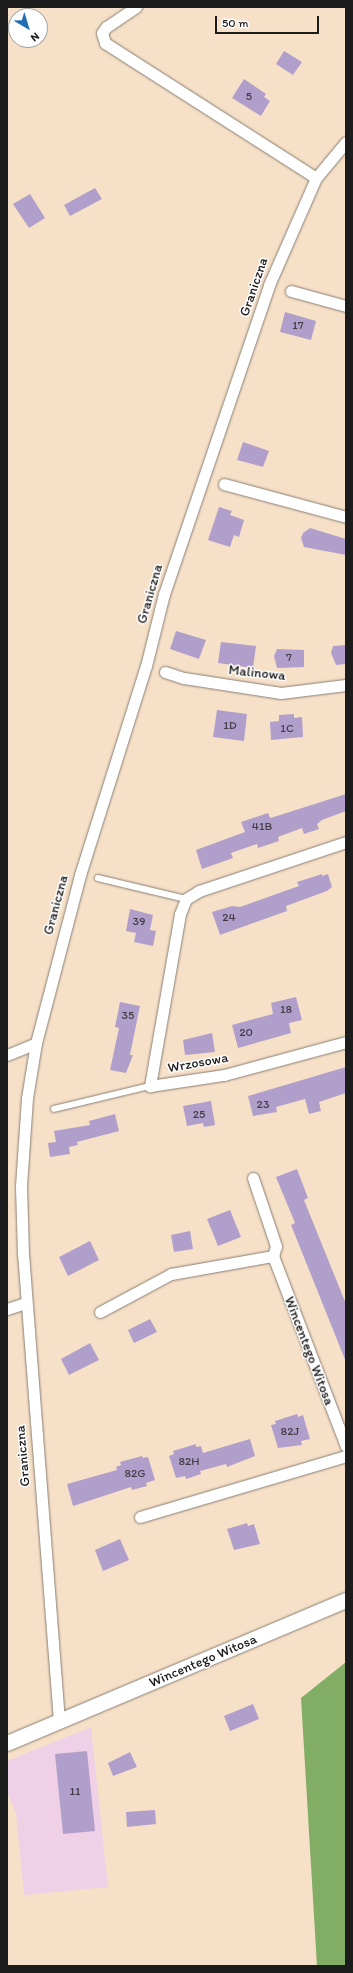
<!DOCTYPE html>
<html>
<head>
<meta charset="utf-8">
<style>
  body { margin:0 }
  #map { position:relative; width:353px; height:1973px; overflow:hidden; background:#f6e0c8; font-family:Itim,sans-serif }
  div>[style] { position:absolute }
  .built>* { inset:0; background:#efd0e6 }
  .forest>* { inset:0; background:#82ad65 }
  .building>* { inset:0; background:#b19fcb }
  .roads { filter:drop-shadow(0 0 1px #897e72) drop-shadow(0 0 1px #897e72) }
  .lane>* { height:5.5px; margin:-2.75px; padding:0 2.75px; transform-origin:2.75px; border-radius:2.75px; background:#fff }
  .street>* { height:11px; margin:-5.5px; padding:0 5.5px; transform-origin:5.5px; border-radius:5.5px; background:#fff }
  .secondary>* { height:15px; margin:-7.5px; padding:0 7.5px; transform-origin:7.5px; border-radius:7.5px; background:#fff }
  span { translate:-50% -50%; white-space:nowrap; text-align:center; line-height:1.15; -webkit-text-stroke:3px #fff; paint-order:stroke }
  .number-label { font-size:12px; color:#413d48 }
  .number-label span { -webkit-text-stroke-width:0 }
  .street-label { font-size:14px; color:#1c1c1c }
  .frame { position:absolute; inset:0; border:8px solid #1c1c1c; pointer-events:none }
  .north { position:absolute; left:8px; top:8px; width:40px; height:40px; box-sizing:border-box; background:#fff; border:1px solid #a4a4a4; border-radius:50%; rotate:142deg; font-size:11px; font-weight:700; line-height:16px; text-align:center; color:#1c1c1c }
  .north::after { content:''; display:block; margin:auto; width:14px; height:18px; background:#1f6fb2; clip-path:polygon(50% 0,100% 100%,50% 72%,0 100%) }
  .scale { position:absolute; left:215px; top:16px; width:104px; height:18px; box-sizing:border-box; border:2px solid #1c1c1c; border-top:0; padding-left:5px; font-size:12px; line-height:14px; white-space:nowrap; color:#1c1c1c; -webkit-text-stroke:3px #fff; paint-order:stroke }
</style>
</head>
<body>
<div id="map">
  <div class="built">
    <i style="clip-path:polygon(91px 1727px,108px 1887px,24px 1895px,16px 1813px,7px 1792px,7px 1761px)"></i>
  </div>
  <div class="forest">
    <i style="clip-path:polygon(346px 1662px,346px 1966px,317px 1966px,301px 1698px)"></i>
  </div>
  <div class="building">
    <i style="clip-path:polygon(284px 51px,302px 62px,293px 75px,276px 64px)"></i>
    <i style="clip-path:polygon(244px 79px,266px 94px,264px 97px,270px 101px,261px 116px,232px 98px)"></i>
    <i style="clip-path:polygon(95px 188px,102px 199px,70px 216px,64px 205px)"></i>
    <i style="clip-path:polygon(30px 194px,45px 218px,29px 228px,13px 204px)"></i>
    <i style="clip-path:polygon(285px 312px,316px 321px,311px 340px,280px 332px)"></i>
    <i style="clip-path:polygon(243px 442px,269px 451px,263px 467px,237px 460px)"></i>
    <i style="clip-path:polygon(219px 507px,232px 511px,230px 515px,244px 520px,239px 537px,234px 535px,230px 547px,208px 540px)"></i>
    <i style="clip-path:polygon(310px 528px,346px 539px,346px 555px,304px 547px,301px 538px,303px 533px)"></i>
    <i style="clip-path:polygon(176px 631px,206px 640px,199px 659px,170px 649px)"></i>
    <i style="clip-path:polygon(221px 642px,256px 646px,253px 668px,218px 663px)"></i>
    <i style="clip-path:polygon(346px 645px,346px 664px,336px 665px,331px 653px,333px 646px)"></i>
    <i style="clip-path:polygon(277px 649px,304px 650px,304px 667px,277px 668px,274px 656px)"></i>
    <i style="clip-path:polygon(217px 710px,247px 714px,244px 741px,213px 737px)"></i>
    <i style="clip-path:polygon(294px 714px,294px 718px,302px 717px,303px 737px,271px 740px,270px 722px,279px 721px,279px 715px)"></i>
    <i style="clip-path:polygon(346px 794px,346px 811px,322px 820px,317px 824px,319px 829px,304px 834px,302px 828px,278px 837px,279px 841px,258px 848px,257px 844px,231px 853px,233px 858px,202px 869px,196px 850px,245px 832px,241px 822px,268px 813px,270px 818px,277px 816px)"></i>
    <i style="clip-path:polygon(322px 874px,322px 876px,328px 874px,332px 887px,327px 891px,286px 906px,287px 911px,220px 935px,212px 912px,232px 906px,240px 907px,299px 886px,297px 882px)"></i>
    <i style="clip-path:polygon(130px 909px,153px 915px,150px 930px,156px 931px,153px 946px,134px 942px,136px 933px,126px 931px)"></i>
    <i style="clip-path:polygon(296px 997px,302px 1020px,289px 1023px,291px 1033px,238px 1048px,232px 1025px,273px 1014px,271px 1003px)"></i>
    <i style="clip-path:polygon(120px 1002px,140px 1006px,130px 1055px,133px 1055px,126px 1073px,110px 1070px,119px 1028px,115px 1027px)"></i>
    <i style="clip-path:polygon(212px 1033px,215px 1052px,185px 1055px,183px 1040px)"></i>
    <i style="clip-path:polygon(346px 1067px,346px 1093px,319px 1102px,321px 1111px,309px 1114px,305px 1099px,276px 1107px,277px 1112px,253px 1116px,248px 1096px)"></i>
    <i style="clip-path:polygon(211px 1101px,215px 1125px,204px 1127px,203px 1123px,187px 1126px,183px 1106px)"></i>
    <i style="clip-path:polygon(115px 1114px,119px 1131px,77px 1142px,78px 1145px,69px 1147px,70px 1154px,50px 1157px,48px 1143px,56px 1142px,54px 1131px,90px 1125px,89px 1121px)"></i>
    <i style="clip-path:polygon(297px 1169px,308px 1198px,304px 1200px,346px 1304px,346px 1362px,291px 1225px,295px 1223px,276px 1177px)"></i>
    <i style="clip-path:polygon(230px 1210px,241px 1237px,218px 1246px,207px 1219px)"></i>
    <i style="clip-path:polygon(190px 1231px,193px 1249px,174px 1252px,171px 1235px)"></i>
    <i style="clip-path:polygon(90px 1241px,99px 1260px,68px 1276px,59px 1257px)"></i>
    <i style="clip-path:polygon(150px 1319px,157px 1332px,134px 1343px,128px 1330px)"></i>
    <i style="clip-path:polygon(90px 1343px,99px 1360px,69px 1375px,61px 1359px)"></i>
    <i style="clip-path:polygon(297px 1414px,298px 1417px,303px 1415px,310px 1439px,301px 1441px,302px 1445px,278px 1448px,271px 1425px,276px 1424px,275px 1421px)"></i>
    <i style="clip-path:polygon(250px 1439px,255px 1456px,227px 1467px,226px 1464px,200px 1471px,201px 1474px,186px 1479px,185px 1476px,176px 1478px,169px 1456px,174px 1454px,173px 1451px,196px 1444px,196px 1447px,201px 1446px,203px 1453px)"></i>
    <i style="clip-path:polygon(142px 1456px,143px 1458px,148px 1457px,155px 1480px,146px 1483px,147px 1486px,132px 1490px,131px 1487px,73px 1506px,67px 1484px,117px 1470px,116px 1467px,121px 1465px,120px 1462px)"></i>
    <i style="clip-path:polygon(247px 1523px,248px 1526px,254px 1524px,260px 1544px,234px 1550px,227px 1529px)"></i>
    <i style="clip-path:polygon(120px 1539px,129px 1560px,103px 1571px,95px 1550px)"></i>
    <i style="clip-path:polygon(253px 1704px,259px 1719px,230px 1731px,224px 1716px)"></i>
    <i style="clip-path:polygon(87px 1751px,95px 1831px,63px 1834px,55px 1754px)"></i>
    <i style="clip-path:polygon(130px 1752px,137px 1767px,113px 1776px,108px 1763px)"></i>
    <i style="clip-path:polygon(155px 1810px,156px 1824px,127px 1827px,126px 1812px)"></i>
  </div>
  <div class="roads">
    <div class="lane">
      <i style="left:98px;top:878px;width:90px;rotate:13.4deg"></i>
      <i style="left:54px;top:1109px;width:99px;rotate:-13.5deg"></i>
    </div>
    <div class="street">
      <i style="left:136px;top:7px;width:36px;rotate:146deg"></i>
      <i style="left:106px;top:27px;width:7px;rotate:124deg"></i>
      <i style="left:102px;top:33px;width:10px;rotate:73deg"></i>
      <i style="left:105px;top:43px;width:250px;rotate:32.6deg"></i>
      <i style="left:291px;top:291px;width:57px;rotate:15.3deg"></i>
      <i style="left:224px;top:484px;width:126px;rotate:15.1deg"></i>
      <i style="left:165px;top:672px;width:20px;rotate:18deg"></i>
      <i style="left:184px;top:678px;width:98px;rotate:8.8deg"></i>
      <i style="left:281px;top:693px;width:65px;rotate:-7deg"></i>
      <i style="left:346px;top:842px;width:155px;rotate:161.6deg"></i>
      <i style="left:199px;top:891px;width:15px;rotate:148deg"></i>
      <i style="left:186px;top:899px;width:16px;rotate:112deg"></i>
      <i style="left:180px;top:914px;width:175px;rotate:99.9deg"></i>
      <i style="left:150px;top:1086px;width:75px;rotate:-8.5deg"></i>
      <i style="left:224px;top:1075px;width:126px;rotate:-15.1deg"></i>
      <i style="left:7px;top:1055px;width:31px;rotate:-22deg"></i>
      <i style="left:253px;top:1178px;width:72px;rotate:71.3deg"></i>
      <i style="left:276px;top:1246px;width:10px;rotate:107deg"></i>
      <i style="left:273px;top:1256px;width:204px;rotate:69deg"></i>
      <i style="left:7px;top:1309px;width:20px;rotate:-18deg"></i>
      <i style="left:100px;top:1312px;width:81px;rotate:-28.2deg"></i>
      <i style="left:171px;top:1274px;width:104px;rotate:-10deg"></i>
      <i style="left:140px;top:1517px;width:215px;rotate:-16.5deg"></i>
      <i style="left:59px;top:1721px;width:468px;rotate:-94.4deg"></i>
      <i style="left:23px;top:1254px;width:68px;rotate:-91.7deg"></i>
      <i style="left:21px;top:1186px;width:88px;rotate:-86.1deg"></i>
      <i style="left:27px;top:1098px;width:56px;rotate:-80.7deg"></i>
      <i style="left:36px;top:1043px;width:174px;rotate:-75.3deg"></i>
      <i style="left:80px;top:875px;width:219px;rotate:-72.5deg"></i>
      <i style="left:146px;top:666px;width:74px;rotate:-76deg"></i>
      <i style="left:164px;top:594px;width:326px;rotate:-71.2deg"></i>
      <i style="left:269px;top:285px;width:117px;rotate:-66.3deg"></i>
      <i style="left:316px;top:178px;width:47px;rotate:-50.2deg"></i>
    </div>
    <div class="secondary">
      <i style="left:7px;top:1743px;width:368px;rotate:-22.9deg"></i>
    </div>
  </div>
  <div class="number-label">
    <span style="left:249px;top:97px">5</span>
    <span style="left:298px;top:326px">17</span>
    <span style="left:289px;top:658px">7</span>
    <span style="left:230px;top:726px">1D</span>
    <span style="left:287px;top:729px">1C</span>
    <span style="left:262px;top:827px">41B</span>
    <span style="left:229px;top:918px">24</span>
    <span style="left:139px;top:922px">39</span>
    <span style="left:286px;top:1010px">18</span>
    <span style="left:128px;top:1016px">35</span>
    <span style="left:246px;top:1033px">20</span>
    <span style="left:263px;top:1105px">23</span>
    <span style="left:199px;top:1115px">25</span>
    <span style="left:290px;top:1432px">82J</span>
    <span style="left:189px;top:1462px">82H</span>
    <span style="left:135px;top:1474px">82G</span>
    <span style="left:75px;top:1792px">11</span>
  </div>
  <div class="street-label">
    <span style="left:254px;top:287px;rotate:-71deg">Graniczna</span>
    <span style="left:150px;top:594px;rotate:-74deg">Graniczna</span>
    <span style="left:257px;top:673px;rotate:6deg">Malinowa</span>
    <span style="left:56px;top:905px;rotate:-75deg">Graniczna</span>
    <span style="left:198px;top:1063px;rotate:-10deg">Wrzosowa</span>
    <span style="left:309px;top:1351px;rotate:69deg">Wincentego Witosa</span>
    <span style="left:23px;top:1456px;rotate:-95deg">Graniczna</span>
    <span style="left:203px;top:1661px;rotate:-23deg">Wincentego Witosa</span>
  </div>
  <div class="frame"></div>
  <div class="north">N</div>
  <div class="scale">50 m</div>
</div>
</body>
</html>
